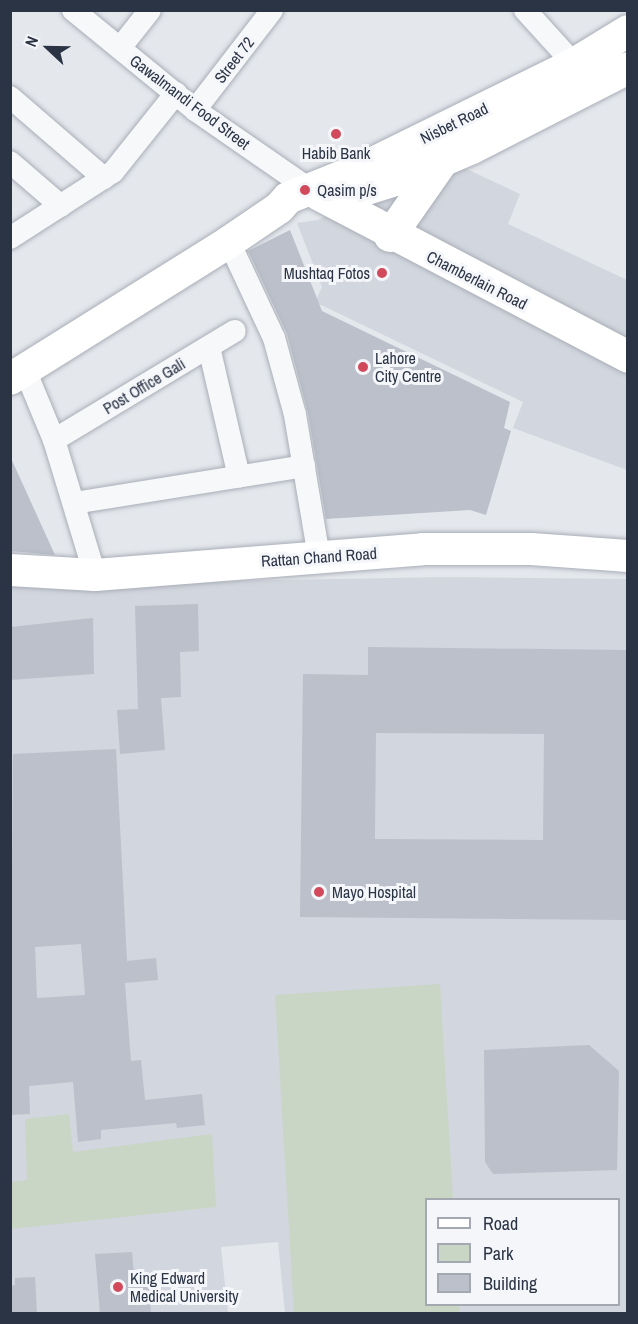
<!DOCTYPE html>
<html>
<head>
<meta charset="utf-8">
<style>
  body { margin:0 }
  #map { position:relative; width:638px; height:1324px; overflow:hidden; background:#e4e7ec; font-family:"Archivo Narrow",sans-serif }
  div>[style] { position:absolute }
  .built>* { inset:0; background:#d2d6de }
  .green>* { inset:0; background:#c9d6c5 }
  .building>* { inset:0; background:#bbc0ca }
  .roads { filter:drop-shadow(0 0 2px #a9aeb7) drop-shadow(0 0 2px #a9aeb7) }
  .street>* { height:22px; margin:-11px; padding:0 11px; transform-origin:11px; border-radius:11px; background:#f7f8fa }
  .secondary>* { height:32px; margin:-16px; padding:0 16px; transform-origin:16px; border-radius:16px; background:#fff }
  .dots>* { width:16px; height:16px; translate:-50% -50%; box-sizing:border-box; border:3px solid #f4f6f9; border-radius:50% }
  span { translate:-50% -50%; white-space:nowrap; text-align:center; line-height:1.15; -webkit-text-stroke:6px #f4f6f9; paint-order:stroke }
  .street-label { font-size:16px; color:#2b3445 }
  .poi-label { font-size:16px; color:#2b3445 }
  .left { translate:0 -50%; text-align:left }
  .right { translate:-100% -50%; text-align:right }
  .frame { position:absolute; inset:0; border:12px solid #2b3445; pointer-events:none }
  .legend { position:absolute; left:425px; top:1198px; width:195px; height:108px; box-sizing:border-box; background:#f4f6f9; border:2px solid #a4a8b1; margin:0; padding:8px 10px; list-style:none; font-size:18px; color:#2b3445 }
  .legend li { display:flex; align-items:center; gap:12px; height:30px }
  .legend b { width:30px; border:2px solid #a4a8b1 }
  .north { position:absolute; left:18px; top:18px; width:60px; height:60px; -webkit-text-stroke:4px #f4f6f9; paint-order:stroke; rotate:292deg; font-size:16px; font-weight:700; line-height:24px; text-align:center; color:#2b3445 }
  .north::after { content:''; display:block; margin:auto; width:21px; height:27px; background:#2b3445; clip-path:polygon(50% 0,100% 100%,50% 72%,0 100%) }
</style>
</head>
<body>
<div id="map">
  <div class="built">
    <i style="clip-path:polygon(443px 158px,520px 194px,508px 224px,627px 280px,627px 470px,513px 428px,523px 402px,315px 302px,322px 287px,297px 223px,318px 220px)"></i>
    <i style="clip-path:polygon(evenodd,448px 577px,627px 579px,627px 1313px,285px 1313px,278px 1242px,221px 1247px,228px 1313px,11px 1313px,10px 585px,448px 577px,426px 1200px,618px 1200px,618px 1304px,426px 1304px,426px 1200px)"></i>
  </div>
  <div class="green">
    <i style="clip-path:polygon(440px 984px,453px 1199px,426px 1200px,426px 1304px,459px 1305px,460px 1313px,294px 1313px,275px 995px)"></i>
    <i style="clip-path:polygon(69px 1114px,73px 1152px,212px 1134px,216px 1207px,11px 1229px,11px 1182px,27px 1180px,25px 1119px)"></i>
  </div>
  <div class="building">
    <i style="clip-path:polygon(290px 230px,322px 311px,510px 402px,504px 428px,511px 431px,486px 515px,470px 510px,326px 519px,308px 413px,287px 334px,248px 251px)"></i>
    <i style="clip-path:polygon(10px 456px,55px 555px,10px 551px)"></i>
    <i style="clip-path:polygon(198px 604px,199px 651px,180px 652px,181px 697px,161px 698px,165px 750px,120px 754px,117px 710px,138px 709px,135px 606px)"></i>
    <i style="clip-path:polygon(93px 618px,94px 674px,10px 680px,10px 627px)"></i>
    <i style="clip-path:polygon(evenodd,368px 647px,627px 650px,627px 920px,300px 917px,303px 674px,368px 675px,368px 647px,376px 733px,544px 734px,543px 840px,375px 839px,376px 733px)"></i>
    <i style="clip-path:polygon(evenodd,116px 749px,127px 961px,156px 958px,158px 980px,125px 983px,131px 1061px,141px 1060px,145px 1100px,202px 1094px,205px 1125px,177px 1128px,176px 1123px,101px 1130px,101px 1139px,78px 1142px,73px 1082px,29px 1086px,30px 1114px,10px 1115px,13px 754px,116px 749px,81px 944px,85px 995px,37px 998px,35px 947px,81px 944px)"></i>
    <i style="clip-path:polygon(589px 1045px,619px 1071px,617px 1170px,493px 1174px,485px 1162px,484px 1050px)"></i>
    <i style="clip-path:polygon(132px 1252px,134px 1274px,148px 1273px,151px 1314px,100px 1314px,95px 1254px)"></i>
    <i style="clip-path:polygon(35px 1277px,37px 1314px,10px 1314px,10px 1286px,15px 1285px,15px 1278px)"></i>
  </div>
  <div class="roads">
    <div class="street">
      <i style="left:73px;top:10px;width:158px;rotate:39.3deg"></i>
      <i style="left:195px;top:110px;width:139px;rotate:34.7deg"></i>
      <i style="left:525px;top:10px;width:73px;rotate:47.8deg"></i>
      <i style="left:120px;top:48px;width:48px;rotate:-51.7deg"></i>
      <i style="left:10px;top:97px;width:124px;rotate:40.8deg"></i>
      <i style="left:195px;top:110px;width:126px;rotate:-52.4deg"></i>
      <i style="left:10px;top:162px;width:67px;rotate:40.8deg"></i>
      <i style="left:10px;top:238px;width:122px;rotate:-32.7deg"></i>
      <i style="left:113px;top:172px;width:101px;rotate:-51.4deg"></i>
      <i style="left:229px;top:242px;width:106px;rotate:64.9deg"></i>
      <i style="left:274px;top:338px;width:80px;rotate:74.7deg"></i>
      <i style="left:295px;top:415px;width:144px;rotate:80.4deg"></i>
      <i style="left:209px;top:347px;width:133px;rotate:77deg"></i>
      <i style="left:25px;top:370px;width:76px;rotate:67.5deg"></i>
      <i style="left:54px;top:440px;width:141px;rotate:73.1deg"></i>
      <i style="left:54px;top:440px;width:211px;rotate:-31.1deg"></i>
      <i style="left:74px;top:503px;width:233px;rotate:-9.1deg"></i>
    </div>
    <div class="secondary">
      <i style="left:318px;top:194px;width:350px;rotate:27.7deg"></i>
      <i style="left:335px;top:199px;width:70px;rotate:-17.4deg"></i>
      <i style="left:402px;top:178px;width:76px;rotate:-23.2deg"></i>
      <i style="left:472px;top:148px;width:175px;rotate:-27.1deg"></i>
      <i style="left:390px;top:236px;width:94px;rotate:-55deg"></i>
      <i style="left:10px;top:379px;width:258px;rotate:-32deg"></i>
      <i style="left:229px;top:242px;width:60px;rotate:-34.2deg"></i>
      <i style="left:279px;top:208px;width:13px;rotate:-48deg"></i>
      <i style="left:288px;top:198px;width:81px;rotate:-21.8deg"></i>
      <i style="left:363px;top:168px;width:235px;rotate:-26.2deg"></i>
      <i style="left:574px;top:64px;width:63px;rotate:-31.4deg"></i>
      <i style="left:10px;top:570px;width:85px;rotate:3.4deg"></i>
      <i style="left:95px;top:575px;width:329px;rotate:-4.5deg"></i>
      <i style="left:423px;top:549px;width:108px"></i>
      <i style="left:531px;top:549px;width:97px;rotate:4.1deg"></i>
    </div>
  </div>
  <div class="dots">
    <i style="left:336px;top:134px;background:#d1495b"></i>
    <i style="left:305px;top:190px;background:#d1495b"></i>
    <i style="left:382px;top:273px;background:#d1495b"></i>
    <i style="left:363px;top:367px;background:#d1495b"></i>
    <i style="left:319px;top:892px;background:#d1495b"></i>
    <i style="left:118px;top:1287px;background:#d1495b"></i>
  </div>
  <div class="street-label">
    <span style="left:234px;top:60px;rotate:-52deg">Street 72</span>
    <span style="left:190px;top:102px;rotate:37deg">Gawalmandi Food Street</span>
    <span style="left:454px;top:123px;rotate:-26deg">Nisbet Road</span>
    <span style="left:477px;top:280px;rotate:27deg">Chamberlain Road</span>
    <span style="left:144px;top:386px;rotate:-31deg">Post Office Gali</span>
    <span style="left:319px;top:557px;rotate:-4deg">Rattan Chand Road</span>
  </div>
  <div class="poi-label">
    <span style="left:336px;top:153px">Habib Bank</span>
    <span class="left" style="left:317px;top:190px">Qasim p/s</span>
    <span class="right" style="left:370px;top:273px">Mushtaq Fotos</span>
    <span class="left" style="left:375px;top:367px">Lahore<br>City Centre</span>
    <span class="left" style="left:332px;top:892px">Mayo Hospital</span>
    <span class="left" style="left:130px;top:1287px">King Edward<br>Medical University</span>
  </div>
  <div class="frame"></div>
  <ul class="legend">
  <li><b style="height:8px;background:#fff"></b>Road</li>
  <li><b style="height:16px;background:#c9d6c5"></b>Park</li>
  <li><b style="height:16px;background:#bbc0ca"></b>Building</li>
  </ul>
  <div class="north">N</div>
</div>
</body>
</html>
